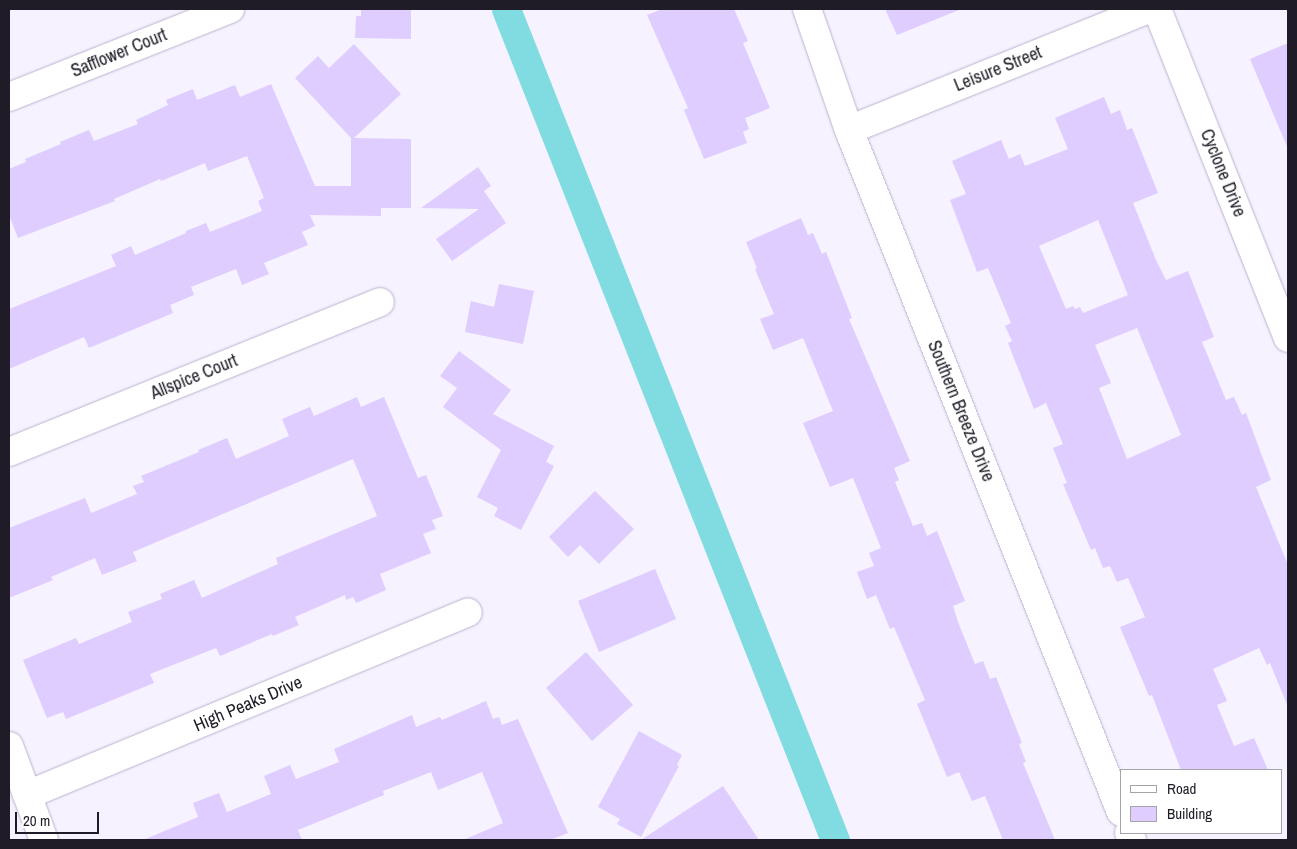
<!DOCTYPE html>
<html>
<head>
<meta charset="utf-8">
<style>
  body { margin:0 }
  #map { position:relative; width:1297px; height:849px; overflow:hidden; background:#f7f2ff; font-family:"Archivo Narrow",sans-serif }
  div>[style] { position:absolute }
  .canal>* { height:29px; margin:-14.5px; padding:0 14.5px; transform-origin:14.5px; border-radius:14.5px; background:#81dce1 }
  .building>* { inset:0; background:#decdfe }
  .roads { filter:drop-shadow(0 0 1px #bcb1cf) drop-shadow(0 0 1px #bcb1cf) }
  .minor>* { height:28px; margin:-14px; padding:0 14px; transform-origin:14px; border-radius:14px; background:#fff }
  span { translate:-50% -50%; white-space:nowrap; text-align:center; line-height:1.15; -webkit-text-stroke:4px #fff; paint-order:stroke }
  .street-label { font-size:18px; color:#201c27 }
  .frame { position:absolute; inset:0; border:10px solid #201c27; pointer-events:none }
  .legend { position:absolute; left:1120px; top:769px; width:162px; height:65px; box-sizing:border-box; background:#fff; border:1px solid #a6a4a9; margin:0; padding:6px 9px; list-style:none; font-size:15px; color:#201c27 }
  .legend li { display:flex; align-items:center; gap:10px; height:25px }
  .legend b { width:25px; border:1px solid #a6a4a9 }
  .scale { position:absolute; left:15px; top:812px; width:84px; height:22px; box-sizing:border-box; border:2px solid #201c27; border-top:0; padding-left:6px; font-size:15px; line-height:18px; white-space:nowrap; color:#201c27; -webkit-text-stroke:4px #fff; paint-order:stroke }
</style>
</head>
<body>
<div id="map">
  <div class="canal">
    <i style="left:506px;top:9px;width:894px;rotate:68.4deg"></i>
  </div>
  <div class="building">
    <i style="clip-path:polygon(361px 9px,411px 9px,411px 39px,355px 38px,356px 16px,361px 16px)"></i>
    <i style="clip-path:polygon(662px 9px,734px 9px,748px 41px,743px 43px,770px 108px,745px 118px,749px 129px,743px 132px,747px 143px,704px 159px,684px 110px,688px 108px,647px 15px)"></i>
    <i style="clip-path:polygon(885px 9px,959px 9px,959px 10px,897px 35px)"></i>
    <i style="clip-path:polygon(1288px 43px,1288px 149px,1250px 59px)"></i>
    <i style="clip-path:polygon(354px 44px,401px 94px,354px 138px,411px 139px,411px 208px,381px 208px,381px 216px,310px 215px,315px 226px,302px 232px,308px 245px,264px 263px,269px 274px,242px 285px,236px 269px,191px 287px,194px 295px,170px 305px,173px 313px,89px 348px,84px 337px,9px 369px,9px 309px,116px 266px,111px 255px,131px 246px,135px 255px,186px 233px,186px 231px,206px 223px,210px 232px,262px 211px,258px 201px,264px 198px,247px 156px,208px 171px,205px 163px,161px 181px,160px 179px,114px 199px,115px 201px,18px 238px,9px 215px,9px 169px,26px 162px,25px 159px,61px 144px,60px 142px,89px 130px,94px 141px,138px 124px,136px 120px,168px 105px,166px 100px,193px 89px,197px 100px,235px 85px,240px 97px,271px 84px,315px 186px,351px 186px,351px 138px,295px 78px,318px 56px,329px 68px)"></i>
    <i style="clip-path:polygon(evenodd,1104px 97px,1111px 114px,1120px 110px,1127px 130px,1132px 128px,1158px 193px,1133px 203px,1156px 260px,1166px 280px,1188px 271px,1214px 337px,1202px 342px,1226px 400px,1234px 397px,1242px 415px,1246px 413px,1271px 480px,1256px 487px,1288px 565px,1288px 707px,1270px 663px,1267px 665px,1259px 648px,1213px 669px,1227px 701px,1217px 705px,1234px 746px,1254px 738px,1268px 770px,1181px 770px,1152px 695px,1149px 696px,1120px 627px,1145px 617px,1128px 578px,1117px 582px,1110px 566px,1103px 568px,1095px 548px,1091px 550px,1063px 484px,1067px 483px,1053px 448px,1063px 444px,1046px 403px,1034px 409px,1008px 343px,1012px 341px,1005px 326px,1011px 323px,988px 268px,977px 272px,950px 200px,966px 194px,952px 161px,1001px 140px,1009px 159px,1020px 154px,1025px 166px,1068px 149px,1055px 118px,1104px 97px,1098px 220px,1128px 295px,1083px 313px,1080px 307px,1075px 309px,1073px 306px,1066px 309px,1039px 246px,1098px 220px,1104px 97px,1137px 328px,1181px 435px,1127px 459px,1099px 388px,1111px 383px,1095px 345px,1137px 328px)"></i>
    <i style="clip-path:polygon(478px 167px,491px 186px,484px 191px,506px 223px,452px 261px,436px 239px,479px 209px,421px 208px)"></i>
    <i style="clip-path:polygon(801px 218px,808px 235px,813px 233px,822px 254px,826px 252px,852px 318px,849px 319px,910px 461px,894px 468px,899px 480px,895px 482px,913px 526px,922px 523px,927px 536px,937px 531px,965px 601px,953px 606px,958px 622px,975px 664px,983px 661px,990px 679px,996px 677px,1022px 743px,1019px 744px,1026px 762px,1023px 763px,1055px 840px,1003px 840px,985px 796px,972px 801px,959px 772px,947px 777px,917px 704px,925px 700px,894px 627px,890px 629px,876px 595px,867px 599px,857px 572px,874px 566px,869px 553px,881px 548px,853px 478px,830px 487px,803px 423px,833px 411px,803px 338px,773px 350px,760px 319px,774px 314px,755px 269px,757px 268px,746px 242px)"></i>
    <i style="clip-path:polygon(499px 284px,534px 291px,523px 344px,465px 332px,471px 301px,494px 307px)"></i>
    <i style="clip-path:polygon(459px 351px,511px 390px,493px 414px,554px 446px,546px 462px,554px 466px,521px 530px,494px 516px,498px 508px,477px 497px,501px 450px,443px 407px,457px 388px,440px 376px)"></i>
    <i style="clip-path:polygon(357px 397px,361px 407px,384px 397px,418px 478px,426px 475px,443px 516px,432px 520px,436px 529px,423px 534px,431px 553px,380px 574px,386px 590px,356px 603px,353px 597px,346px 600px,345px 595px,295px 617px,299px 625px,273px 636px,272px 634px,220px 656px,216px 648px,150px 674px,154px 683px,66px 719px,63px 712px,47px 718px,23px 660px,76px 638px,79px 644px,132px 622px,128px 612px,162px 599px,160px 594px,194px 580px,202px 598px,278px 564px,276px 558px,377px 516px,353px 459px,133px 552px,137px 561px,102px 575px,95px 558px,51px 577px,53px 580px,9px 598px,9px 528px,85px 498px,91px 513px,137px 494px,133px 486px,144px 482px,141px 476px,199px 452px,198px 450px,227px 438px,236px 459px,289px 436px,282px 419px,310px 407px,314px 416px)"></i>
    <i style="clip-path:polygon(595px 491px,634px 529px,599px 564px,580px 545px,568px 557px,549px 537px)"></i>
    <i style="clip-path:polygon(655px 569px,676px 619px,599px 652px,578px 601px)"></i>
    <i style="clip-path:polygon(586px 652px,633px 705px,592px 741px,546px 688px)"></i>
    <i style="clip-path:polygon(486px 701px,493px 719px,499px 717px,502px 725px,518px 719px,568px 833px,550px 840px,463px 840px,503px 823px,482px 772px,438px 790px,431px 772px,383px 791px,384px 795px,298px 830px,302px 840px,143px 840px,198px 817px,193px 803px,219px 793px,227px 812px,271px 794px,264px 776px,290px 765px,296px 779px,339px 762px,334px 749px,412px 715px,416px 727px,440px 717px,442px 720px)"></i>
    <i style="clip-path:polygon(639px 731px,682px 755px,677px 765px,679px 766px,641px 837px,617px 824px,620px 819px,598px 807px)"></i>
    <i style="clip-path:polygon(723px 786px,759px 840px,641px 840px)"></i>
  </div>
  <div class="roads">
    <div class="minor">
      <i style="left:807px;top:9px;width:128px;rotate:70.9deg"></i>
      <i style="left:849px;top:130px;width:734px;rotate:68.26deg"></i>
      <i style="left:1157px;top:9px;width:354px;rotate:68.3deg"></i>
      <i style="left:9px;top:97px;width:238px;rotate:-21.7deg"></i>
      <i style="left:849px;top:130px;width:323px;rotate:-22deg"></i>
      <i style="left:9px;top:452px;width:400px;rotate:-22deg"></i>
      <i style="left:9px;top:746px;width:100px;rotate:69.6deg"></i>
      <i style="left:27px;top:795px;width:477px;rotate:-22.5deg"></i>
      <i style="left:1129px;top:833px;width:8px;rotate:67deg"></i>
    </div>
  </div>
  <div class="street-label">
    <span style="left:119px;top:53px;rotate:-22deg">Safflower Court</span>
    <span style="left:998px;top:69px;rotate:-22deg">Leisure Street</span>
    <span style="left:1223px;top:173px;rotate:68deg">Cyclone Drive</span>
    <span style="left:194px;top:377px;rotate:-22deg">Allspice Court</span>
    <span style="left:961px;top:411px;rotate:68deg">Southern Breeze Drive</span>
    <span style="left:248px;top:704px;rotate:-23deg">High Peaks Drive</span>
  </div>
  <div class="frame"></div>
  <ul class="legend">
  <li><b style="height:6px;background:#fff"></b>Road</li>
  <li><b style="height:14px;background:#decdfe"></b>Building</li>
  </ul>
  <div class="scale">20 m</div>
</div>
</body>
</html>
